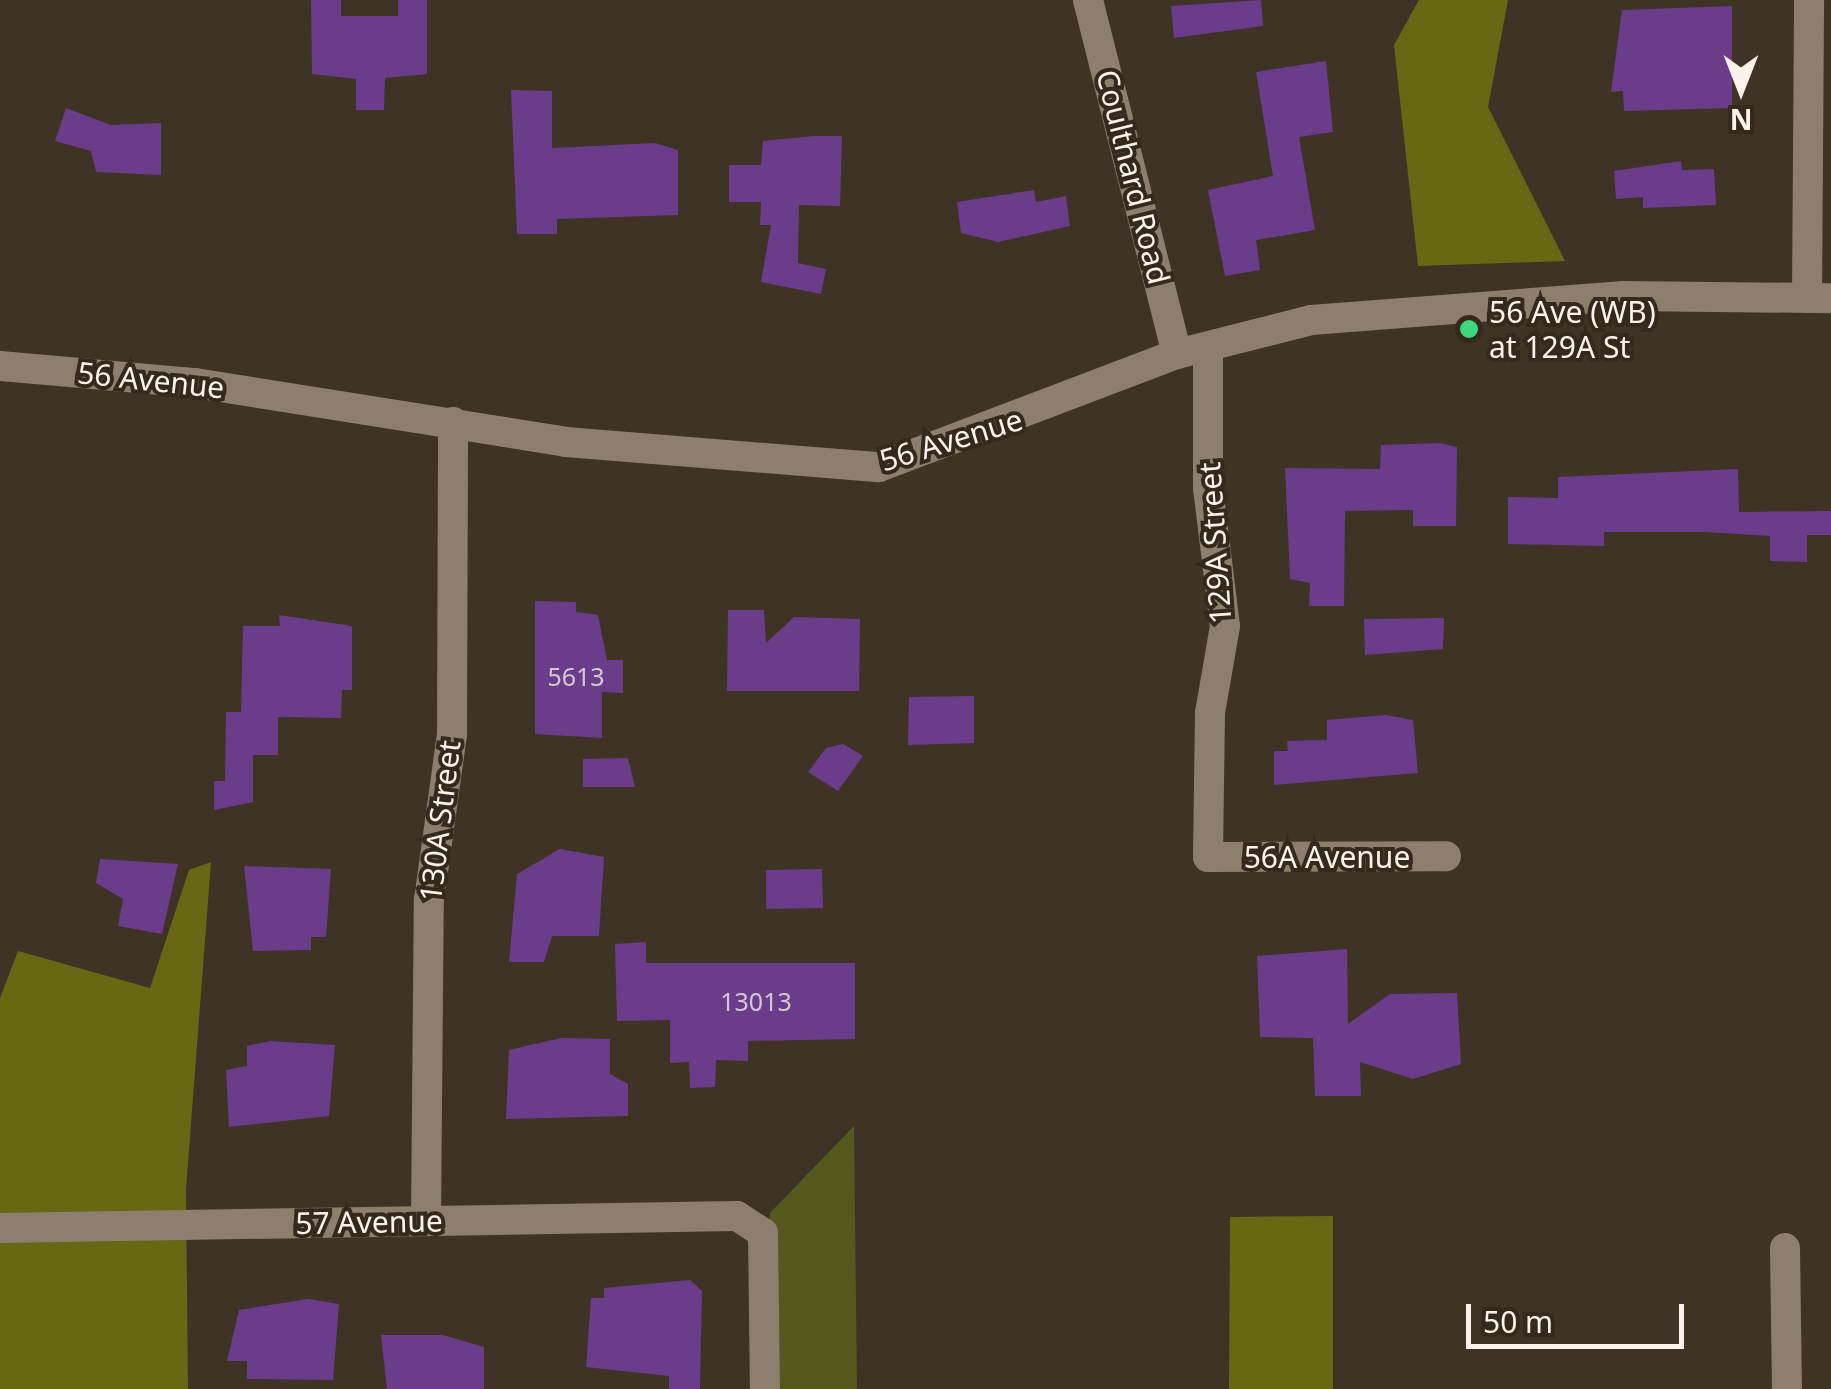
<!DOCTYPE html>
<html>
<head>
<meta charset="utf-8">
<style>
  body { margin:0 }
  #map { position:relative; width:1831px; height:1389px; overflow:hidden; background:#3f3325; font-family:"Noto Sans",sans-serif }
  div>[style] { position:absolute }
  .green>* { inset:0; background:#57581e }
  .forest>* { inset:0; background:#686814 }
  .building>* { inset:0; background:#693d8a }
  .minor>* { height:30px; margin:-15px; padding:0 15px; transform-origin:15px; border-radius:15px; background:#8d7f70 }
  .dots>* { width:28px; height:28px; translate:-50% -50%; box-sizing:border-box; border:5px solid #34291c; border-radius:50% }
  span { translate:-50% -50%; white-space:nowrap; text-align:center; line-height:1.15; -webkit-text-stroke:8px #34291c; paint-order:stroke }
  .number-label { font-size:25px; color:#d6c6d3 }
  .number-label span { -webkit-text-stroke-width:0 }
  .street-label { font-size:30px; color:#fbf3eb }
  .poi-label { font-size:30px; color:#fbf3eb }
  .left { translate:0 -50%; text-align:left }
  .north { position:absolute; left:1691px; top:40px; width:100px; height:100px; -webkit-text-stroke:8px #34291c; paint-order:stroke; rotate:180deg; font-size:28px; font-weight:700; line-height:40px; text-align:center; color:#fbf3eb }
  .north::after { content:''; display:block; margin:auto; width:35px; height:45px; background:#fbf3eb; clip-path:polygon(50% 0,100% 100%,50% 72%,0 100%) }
  .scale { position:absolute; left:1466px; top:1304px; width:218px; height:45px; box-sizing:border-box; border:5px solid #fbf3eb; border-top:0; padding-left:12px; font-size:30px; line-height:35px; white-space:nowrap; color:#fbf3eb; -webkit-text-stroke:8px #34291c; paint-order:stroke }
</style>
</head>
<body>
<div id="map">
  <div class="green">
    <i style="clip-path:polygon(854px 1126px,857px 1389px,770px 1389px,770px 1213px)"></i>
  </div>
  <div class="forest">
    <i style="clip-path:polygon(1419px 0,1508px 0,1488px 107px,1565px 261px,1418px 266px,1394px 45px)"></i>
    <i style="clip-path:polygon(211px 862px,186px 1189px,188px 1389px,0 1389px,0 998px,18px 951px,150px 988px,189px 870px)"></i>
    <i style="clip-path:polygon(1333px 1216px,1333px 1389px,1229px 1389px,1230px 1217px)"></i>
  </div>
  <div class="building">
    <i style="clip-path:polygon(311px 0,341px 0,341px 16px,398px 16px,398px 0,427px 0,427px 74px,385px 78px,384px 110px,356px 110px,356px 79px,312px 74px)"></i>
    <i style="clip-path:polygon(1261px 0,1263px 26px,1174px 38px,1171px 6px)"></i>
    <i style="clip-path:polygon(1732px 6px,1732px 108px,1624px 111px,1623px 91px,1611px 92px,1622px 10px)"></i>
    <i style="clip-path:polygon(1326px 61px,1333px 132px,1299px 137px,1315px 230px,1256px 240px,1260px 270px,1225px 276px,1208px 190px,1273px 176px,1256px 72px)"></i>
    <i style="clip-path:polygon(511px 90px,552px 91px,552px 148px,655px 143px,678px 150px,678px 215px,557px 219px,557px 234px,517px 234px)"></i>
    <i style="clip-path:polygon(66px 108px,111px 125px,161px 123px,161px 175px,96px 172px,91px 151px,55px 141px)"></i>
    <i style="clip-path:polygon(814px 136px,842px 136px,840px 206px,799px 205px,798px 263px,826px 269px,821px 294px,761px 282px,771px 225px,760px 225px,761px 202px,729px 202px,729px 165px,761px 165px,763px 141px)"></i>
    <i style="clip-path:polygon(1681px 161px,1682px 170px,1714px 169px,1716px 205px,1643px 208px,1643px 197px,1616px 199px,1614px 171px)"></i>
    <i style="clip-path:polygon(1034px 190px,1036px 202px,1066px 196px,1070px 226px,998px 242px,961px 233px,957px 202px)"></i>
    <i style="clip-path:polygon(1440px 443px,1457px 447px,1456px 526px,1413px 526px,1413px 510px,1345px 511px,1344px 606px,1309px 606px,1310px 583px,1290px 579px,1285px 468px,1380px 469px,1381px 445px)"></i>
    <i style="clip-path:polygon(1738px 469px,1739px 512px,1831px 511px,1831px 535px,1807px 535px,1807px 562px,1770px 561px,1770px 536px,1705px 532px,1604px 532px,1604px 546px,1508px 544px,1508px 497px,1558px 498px,1558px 477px)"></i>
    <i style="clip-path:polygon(535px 601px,576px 602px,576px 612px,598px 615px,607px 660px,623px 660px,623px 693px,602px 692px,602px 738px,535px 734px)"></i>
    <i style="clip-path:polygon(728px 610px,764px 610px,766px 643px,794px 617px,860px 619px,859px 691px,727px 691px)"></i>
    <i style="clip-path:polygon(279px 615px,352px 626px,352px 690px,342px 690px,341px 718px,278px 717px,278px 755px,253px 755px,253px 802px,214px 810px,214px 781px,225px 781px,226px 712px,241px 712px,243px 626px,280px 626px)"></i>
    <i style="clip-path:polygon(1444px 618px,1443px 649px,1365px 655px,1364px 619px)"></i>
    <i style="clip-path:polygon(974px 696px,974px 743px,908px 745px,909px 697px)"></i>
    <i style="clip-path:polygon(1386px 715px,1413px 720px,1418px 773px,1274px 785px,1274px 751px,1288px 751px,1287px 741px,1327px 740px,1327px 720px)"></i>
    <i style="clip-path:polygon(843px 744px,863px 756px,838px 791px,808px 772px,826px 748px)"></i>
    <i style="clip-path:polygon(628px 758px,635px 787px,583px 787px,583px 759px)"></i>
    <i style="clip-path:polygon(560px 849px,604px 857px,599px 936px,552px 936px,544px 962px,509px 962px,517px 874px)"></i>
    <i style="clip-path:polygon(100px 859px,178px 864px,162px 934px,118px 926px,123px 899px,96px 883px)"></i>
    <i style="clip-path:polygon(244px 866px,331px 869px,326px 937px,311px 937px,311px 950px,253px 951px)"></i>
    <i style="clip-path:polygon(822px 869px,823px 908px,766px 909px,766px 870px)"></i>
    <i style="clip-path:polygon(646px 942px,646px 963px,855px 963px,855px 1039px,748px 1041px,748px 1061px,716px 1060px,715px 1087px,690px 1088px,689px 1062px,670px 1063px,670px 1020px,617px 1021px,615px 944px)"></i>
    <i style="clip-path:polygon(1347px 949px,1348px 1024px,1390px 994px,1457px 993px,1461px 1064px,1413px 1079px,1360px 1062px,1361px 1096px,1315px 1096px,1313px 1038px,1260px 1037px,1257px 956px)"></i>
    <i style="clip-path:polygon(561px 1038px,610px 1039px,610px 1074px,628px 1084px,628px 1116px,506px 1119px,509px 1050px)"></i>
    <i style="clip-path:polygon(270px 1041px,335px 1045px,329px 1116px,229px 1127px,226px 1070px,247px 1066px,247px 1046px)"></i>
    <i style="clip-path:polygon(690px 1280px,702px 1291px,700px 1389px,669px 1389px,669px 1376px,586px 1367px,591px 1298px,604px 1298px,604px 1288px)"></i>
    <i style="clip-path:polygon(308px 1299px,339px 1304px,333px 1380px,247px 1379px,247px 1361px,227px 1361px,239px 1310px)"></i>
    <i style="clip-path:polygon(381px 1335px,443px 1335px,484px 1347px,484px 1389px,387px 1389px)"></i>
  </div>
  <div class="minor">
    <i style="left:1088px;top:0;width:365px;rotate:75.9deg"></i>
    <i style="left:1807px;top:298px;width:298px;rotate:-89.6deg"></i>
    <i style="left:1208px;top:348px;width:140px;rotate:90deg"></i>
    <i style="left:1208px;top:488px;width:139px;rotate:83deg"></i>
    <i style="left:1225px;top:626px;width:88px;rotate:99.8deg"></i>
    <i style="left:1210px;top:713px;width:144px;rotate:90.8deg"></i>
    <i style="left:1208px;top:857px;width:238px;rotate:-0.2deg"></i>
    <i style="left:0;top:366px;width:196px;rotate:5deg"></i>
    <i style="left:195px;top:383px;width:376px;rotate:9deg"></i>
    <i style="left:566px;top:442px;width:314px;rotate:4.6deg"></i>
    <i style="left:879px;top:467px;width:319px;rotate:-20.8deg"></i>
    <i style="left:1177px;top:354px;width:138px;rotate:-14.2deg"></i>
    <i style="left:1311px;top:320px;width:314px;rotate:-4.4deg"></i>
    <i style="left:1624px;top:296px;width:207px;rotate:0.6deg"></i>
    <i style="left:426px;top:1221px;width:321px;rotate:-89.5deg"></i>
    <i style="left:429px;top:900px;width:168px;rotate:-82.1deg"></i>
    <i style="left:452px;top:734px;width:312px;rotate:-89.8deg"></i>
    <i style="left:0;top:1228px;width:737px;rotate:-0.93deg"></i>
    <i style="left:737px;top:1216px;width:31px;rotate:33deg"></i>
    <i style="left:763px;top:1233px;width:156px;rotate:89.3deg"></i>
    <i style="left:1785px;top:1248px;width:141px;rotate:89.2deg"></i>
  </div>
  <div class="dots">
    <i style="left:1469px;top:329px;background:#3cd77e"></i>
  </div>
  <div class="number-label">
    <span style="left:576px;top:676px">5613</span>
    <span style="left:756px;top:1001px">13013</span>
  </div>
  <div class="street-label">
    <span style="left:1133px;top:177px;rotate:76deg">Coulthard Road</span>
    <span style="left:151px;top:380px;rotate:6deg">56 Avenue</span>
    <span style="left:951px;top:440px;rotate:-17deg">56 Avenue</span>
    <span style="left:1215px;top:543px;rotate:-94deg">129A Street</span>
    <span style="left:440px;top:821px;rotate:-83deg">130A Street</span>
    <span style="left:1327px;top:857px">56A Avenue</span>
    <span style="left:369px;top:1222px;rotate:-1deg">57 Avenue</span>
  </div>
  <div class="poi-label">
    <span class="left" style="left:1489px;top:329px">56 Ave (WB)<br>at 129A St</span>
  </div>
  <div class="north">N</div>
  <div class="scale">50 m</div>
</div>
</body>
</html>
